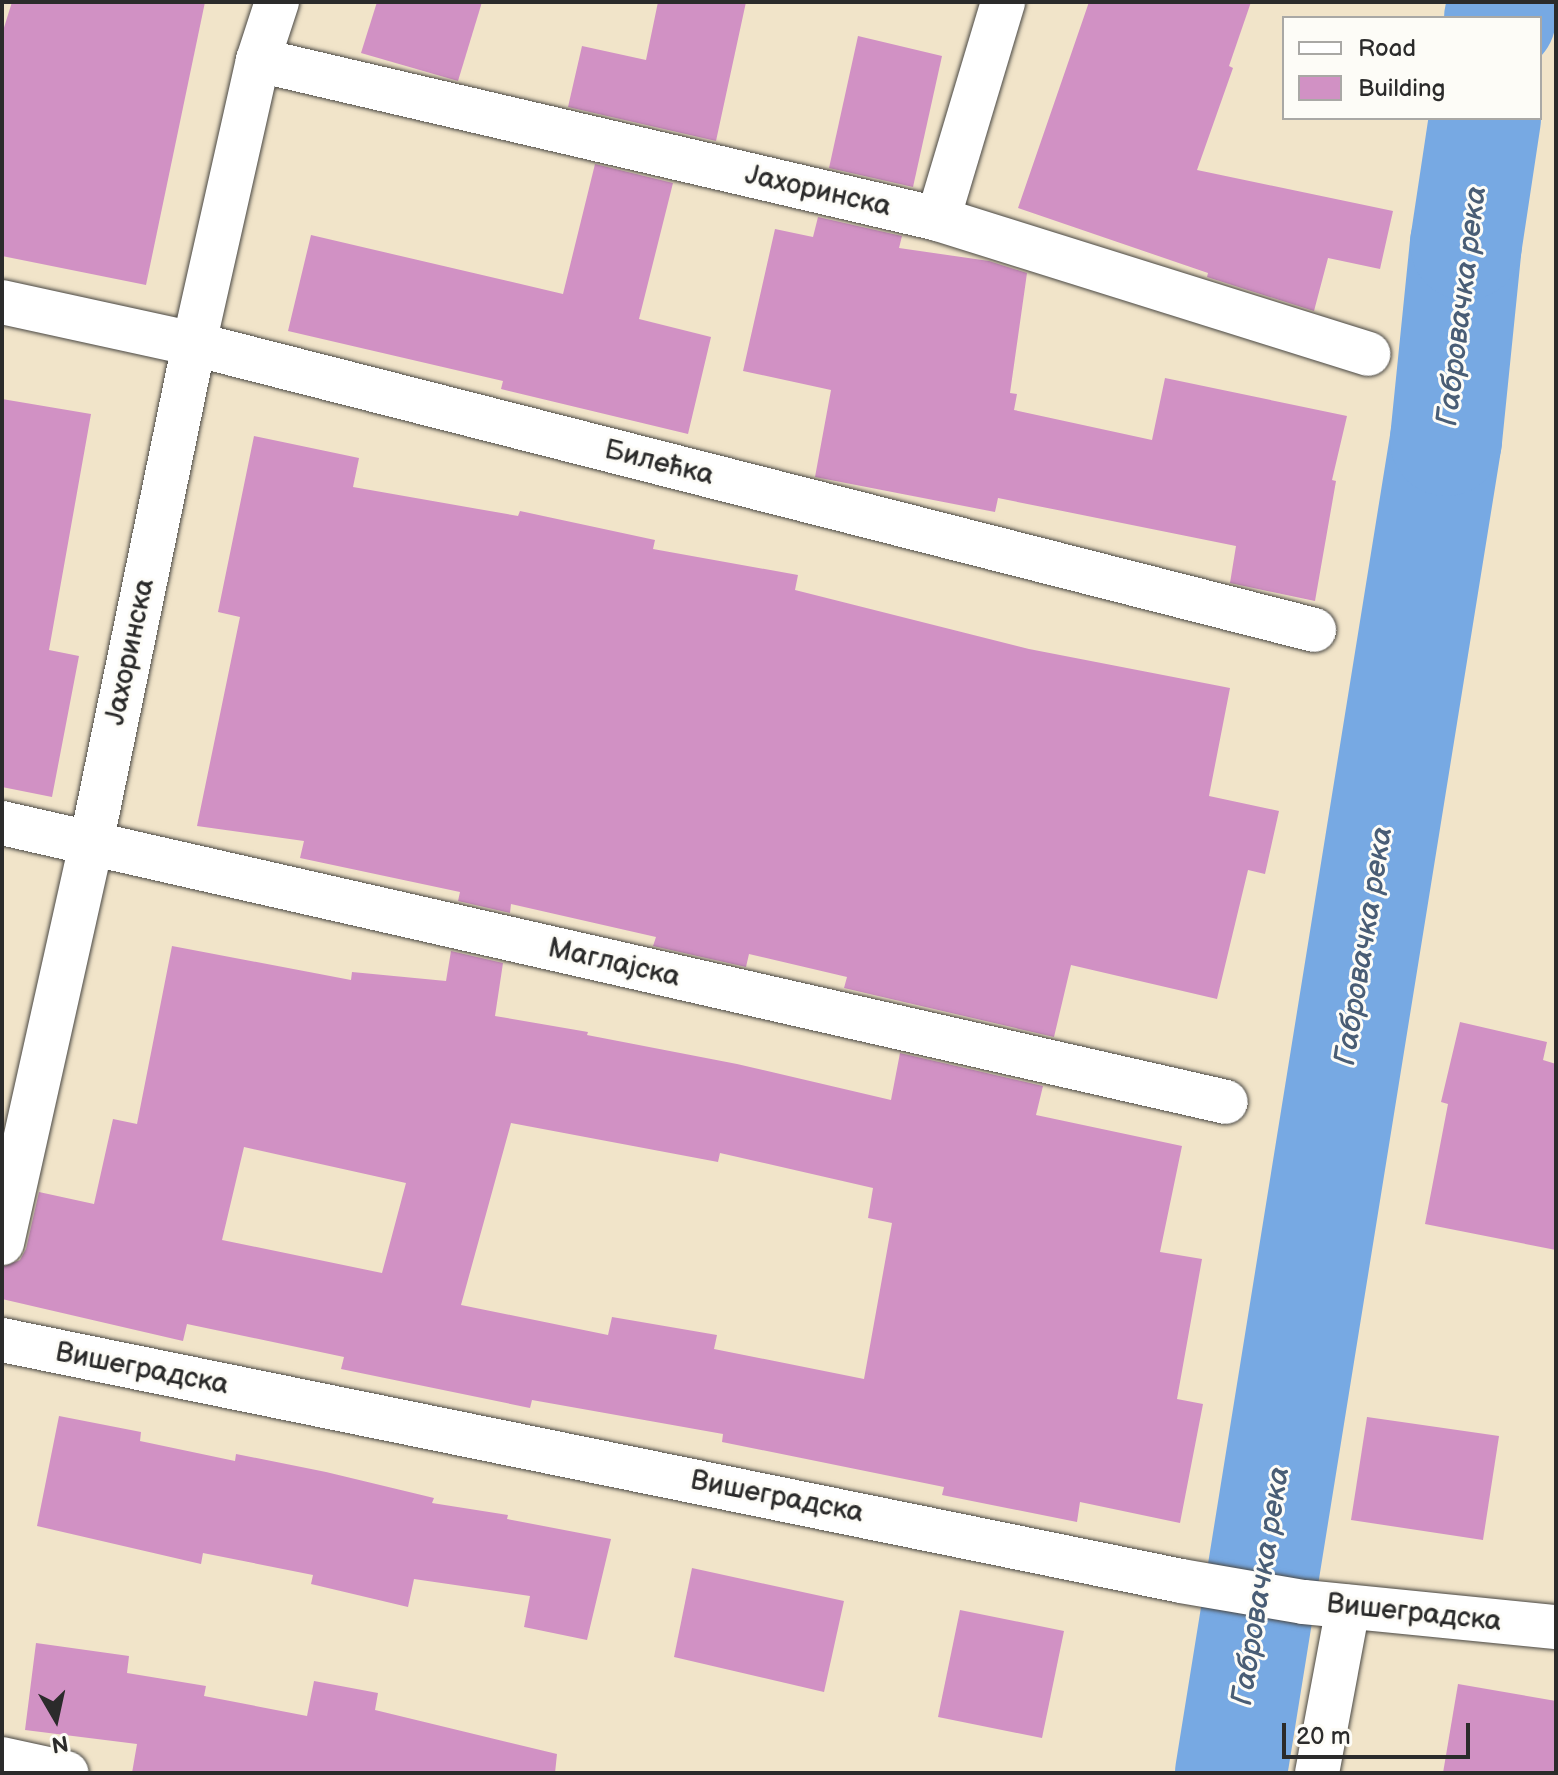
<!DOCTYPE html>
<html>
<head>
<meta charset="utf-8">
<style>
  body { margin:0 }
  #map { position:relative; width:1558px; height:1775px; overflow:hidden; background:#f1e4c9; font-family:"Balsamiq Sans",sans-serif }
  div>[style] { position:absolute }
  .river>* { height:112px; margin:-56px; padding:0 56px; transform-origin:56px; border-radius:56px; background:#77a9e3 }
  .building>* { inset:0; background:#d191c4 }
  .roads { filter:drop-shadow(0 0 2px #494743) drop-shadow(0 0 2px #494743) }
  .street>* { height:44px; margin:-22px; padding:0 22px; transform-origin:22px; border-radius:22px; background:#fff }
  span { translate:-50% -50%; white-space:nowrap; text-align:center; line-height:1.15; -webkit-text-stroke:6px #fdfcf7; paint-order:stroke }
  .street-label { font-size:28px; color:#2b2b2b }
  .water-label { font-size:30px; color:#495d75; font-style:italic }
  .frame { position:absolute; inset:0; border:4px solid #2b2b2b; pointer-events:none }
  .legend { position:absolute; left:1282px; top:16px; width:260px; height:104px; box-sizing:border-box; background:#fdfcf7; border:2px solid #a9a8a5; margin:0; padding:10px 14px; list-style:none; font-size:24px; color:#2b2b2b }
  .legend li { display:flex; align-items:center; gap:16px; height:40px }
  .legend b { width:40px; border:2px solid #a9a8a5 }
  .north { position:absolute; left:16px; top:1679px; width:80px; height:80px; -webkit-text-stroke:6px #fdfcf7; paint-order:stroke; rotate:171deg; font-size:22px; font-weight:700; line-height:32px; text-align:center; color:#2b2b2b }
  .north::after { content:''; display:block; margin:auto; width:28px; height:36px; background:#2b2b2b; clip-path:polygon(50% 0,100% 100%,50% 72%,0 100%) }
  .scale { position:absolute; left:1282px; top:1723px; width:188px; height:36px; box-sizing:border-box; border:4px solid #2b2b2b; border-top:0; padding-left:10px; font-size:24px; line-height:28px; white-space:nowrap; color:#2b2b2b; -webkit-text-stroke:6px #fdfcf7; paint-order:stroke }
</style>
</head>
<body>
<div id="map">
  <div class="river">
    <i style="left:1500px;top:18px;width:16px;rotate:-76deg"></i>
    <i style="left:1231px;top:1773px;width:1350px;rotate:-80.84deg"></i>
    <i style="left:1446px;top:440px;width:197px;rotate:-84.2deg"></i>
    <i style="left:1466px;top:244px;width:127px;rotate:-81.4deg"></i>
  </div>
  <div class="building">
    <i style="clip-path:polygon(12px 2px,205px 2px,146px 285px,2px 256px,2px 34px)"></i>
    <i style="clip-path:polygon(377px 2px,482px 2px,458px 81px,361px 53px)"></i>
    <i style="clip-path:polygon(658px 2px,746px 2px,716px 141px,568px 107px,582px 46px,646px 60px)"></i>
    <i style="clip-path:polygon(1089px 2px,1251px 2px,1229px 66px,1233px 68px,1197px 170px,1393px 211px,1380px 269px,1328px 258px,1314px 311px,1207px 277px,1208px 273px,1018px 208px)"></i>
    <i style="clip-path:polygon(858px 36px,942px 56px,913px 187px,829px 168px)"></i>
    <i style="clip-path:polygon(595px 164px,673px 183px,639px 319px,711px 337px,688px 434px,501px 389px,503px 381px,288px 331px,311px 235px,563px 294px)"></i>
    <i style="clip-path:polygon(818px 217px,902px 236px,899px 248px,989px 261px,1027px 273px,1010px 393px,1017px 394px,1014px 410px,1152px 440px,1165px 378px,1347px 416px,1332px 480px,1336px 481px,1315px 601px,1230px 583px,1236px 546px,998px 498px,995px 512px,815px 477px,831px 390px,743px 371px,775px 229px,813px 237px)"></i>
    <i style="clip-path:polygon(2px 399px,91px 414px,49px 650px,79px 656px,52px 797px,2px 787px)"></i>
    <i style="clip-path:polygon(254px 436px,359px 458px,353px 487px,518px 516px,520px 511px,655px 540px,653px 549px,798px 575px,795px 590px,1029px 649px,1230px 688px,1209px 796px,1279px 811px,1265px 874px,1248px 870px,1217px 999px,1071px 965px,1054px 1037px,844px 988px,847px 977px,749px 954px,746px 967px,653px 946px,656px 937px,511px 904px,510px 913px,458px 901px,460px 892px,300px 858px,304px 841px,197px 826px,240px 617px,218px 612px)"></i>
    <i style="clip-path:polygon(evenodd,172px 946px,351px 980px,352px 972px,446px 981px,451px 951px,503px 963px,495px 1016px,588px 1032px,587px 1035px,737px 1064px,891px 1100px,900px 1053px,1043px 1086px,1036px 1115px,1182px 1146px,1160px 1252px,1202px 1259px,1177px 1399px,1203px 1404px,1180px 1523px,1080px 1502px,1077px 1522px,942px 1495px,944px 1487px,722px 1442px,723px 1434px,532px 1400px,530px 1408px,341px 1369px,344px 1357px,187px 1324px,183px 1341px,2px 1299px,2px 1267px,20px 1260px,26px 1249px,39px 1192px,94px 1204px,113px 1119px,137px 1124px,172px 946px,511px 1123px,718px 1162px,720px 1153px,873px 1188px,868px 1218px,892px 1223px,864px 1379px,714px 1349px,717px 1335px,612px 1317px,608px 1335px,461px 1305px,511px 1123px,172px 946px,244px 1147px,406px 1183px,382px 1273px,222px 1240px,244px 1147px)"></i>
    <i style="clip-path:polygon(1460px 1022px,1547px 1042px,1543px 1060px,1556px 1064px,1556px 1250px,1425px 1224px,1448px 1104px,1441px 1102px)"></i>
    <i style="clip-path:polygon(59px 1416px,141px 1432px,140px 1441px,235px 1461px,236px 1454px,326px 1472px,434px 1498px,432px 1503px,508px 1515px,507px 1519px,611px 1539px,587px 1640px,524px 1627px,530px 1596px,414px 1579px,408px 1607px,311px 1584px,313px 1575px,203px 1553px,201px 1564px,37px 1526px)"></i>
    <i style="clip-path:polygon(1367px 1417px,1499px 1436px,1483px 1540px,1351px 1520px)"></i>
    <i style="clip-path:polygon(692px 1568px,844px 1601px,824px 1692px,674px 1657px)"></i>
    <i style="clip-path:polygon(960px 1610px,1064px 1631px,1042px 1738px,938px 1717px)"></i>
    <i style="clip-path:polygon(36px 1643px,129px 1656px,127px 1673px,206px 1686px,204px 1696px,307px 1716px,314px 1681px,378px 1693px,375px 1710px,557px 1754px,555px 1773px,132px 1773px,137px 1744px,25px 1730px)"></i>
    <i style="clip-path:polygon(1458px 1684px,1556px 1701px,1556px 1773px,1443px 1773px)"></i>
  </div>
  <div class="roads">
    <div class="street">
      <i style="left:258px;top:60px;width:698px;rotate:13.16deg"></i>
      <i style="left:938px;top:219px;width:451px;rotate:17.4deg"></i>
      <i style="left:938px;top:219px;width:227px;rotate:-73.3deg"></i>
      <i style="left:2px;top:302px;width:197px;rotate:12.3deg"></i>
      <i style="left:194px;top:344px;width:1156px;rotate:14.32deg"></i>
      <i style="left:2px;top:823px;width:1255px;rotate:12.84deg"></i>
      <i style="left:2px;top:1243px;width:409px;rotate:-77.4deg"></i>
      <i style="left:91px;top:844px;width:510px;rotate:-78.36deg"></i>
      <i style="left:194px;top:344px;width:291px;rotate:-77.3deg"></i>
      <i style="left:258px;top:60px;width:61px;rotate:-71.9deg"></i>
      <i style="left:2px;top:1340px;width:1203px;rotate:11.55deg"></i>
      <i style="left:1181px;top:1581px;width:125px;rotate:9.7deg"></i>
      <i style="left:1304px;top:1602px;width:253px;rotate:5.7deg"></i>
      <i style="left:2px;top:1759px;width:66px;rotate:12.3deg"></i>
      <i style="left:1317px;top:1773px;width:169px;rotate:-79.4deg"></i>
    </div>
  </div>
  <div class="street-label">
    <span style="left:818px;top:191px;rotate:13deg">Јахоринска</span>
    <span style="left:659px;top:463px;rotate:14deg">Билећка</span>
    <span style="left:130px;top:652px;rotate:-78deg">Јахоринска</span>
    <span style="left:614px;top:963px;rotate:13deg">Маглајска</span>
    <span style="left:142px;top:1369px;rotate:11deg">Вишеградска</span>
    <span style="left:777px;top:1497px;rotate:11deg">Вишеградска</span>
    <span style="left:1414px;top:1613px;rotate:6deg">Вишеградска</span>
  </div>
  <div class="water-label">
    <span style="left:1462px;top:306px;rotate:-83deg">Габровачка река</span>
    <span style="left:1364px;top:946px;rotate:-81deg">Габровачка река</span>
    <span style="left:1261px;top:1586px;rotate:-81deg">Габровачка река</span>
  </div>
  <div class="frame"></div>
  <ul class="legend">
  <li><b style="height:10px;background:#fff"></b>Road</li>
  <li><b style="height:22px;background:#d191c4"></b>Building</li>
  </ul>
  <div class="north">N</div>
  <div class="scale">20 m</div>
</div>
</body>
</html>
